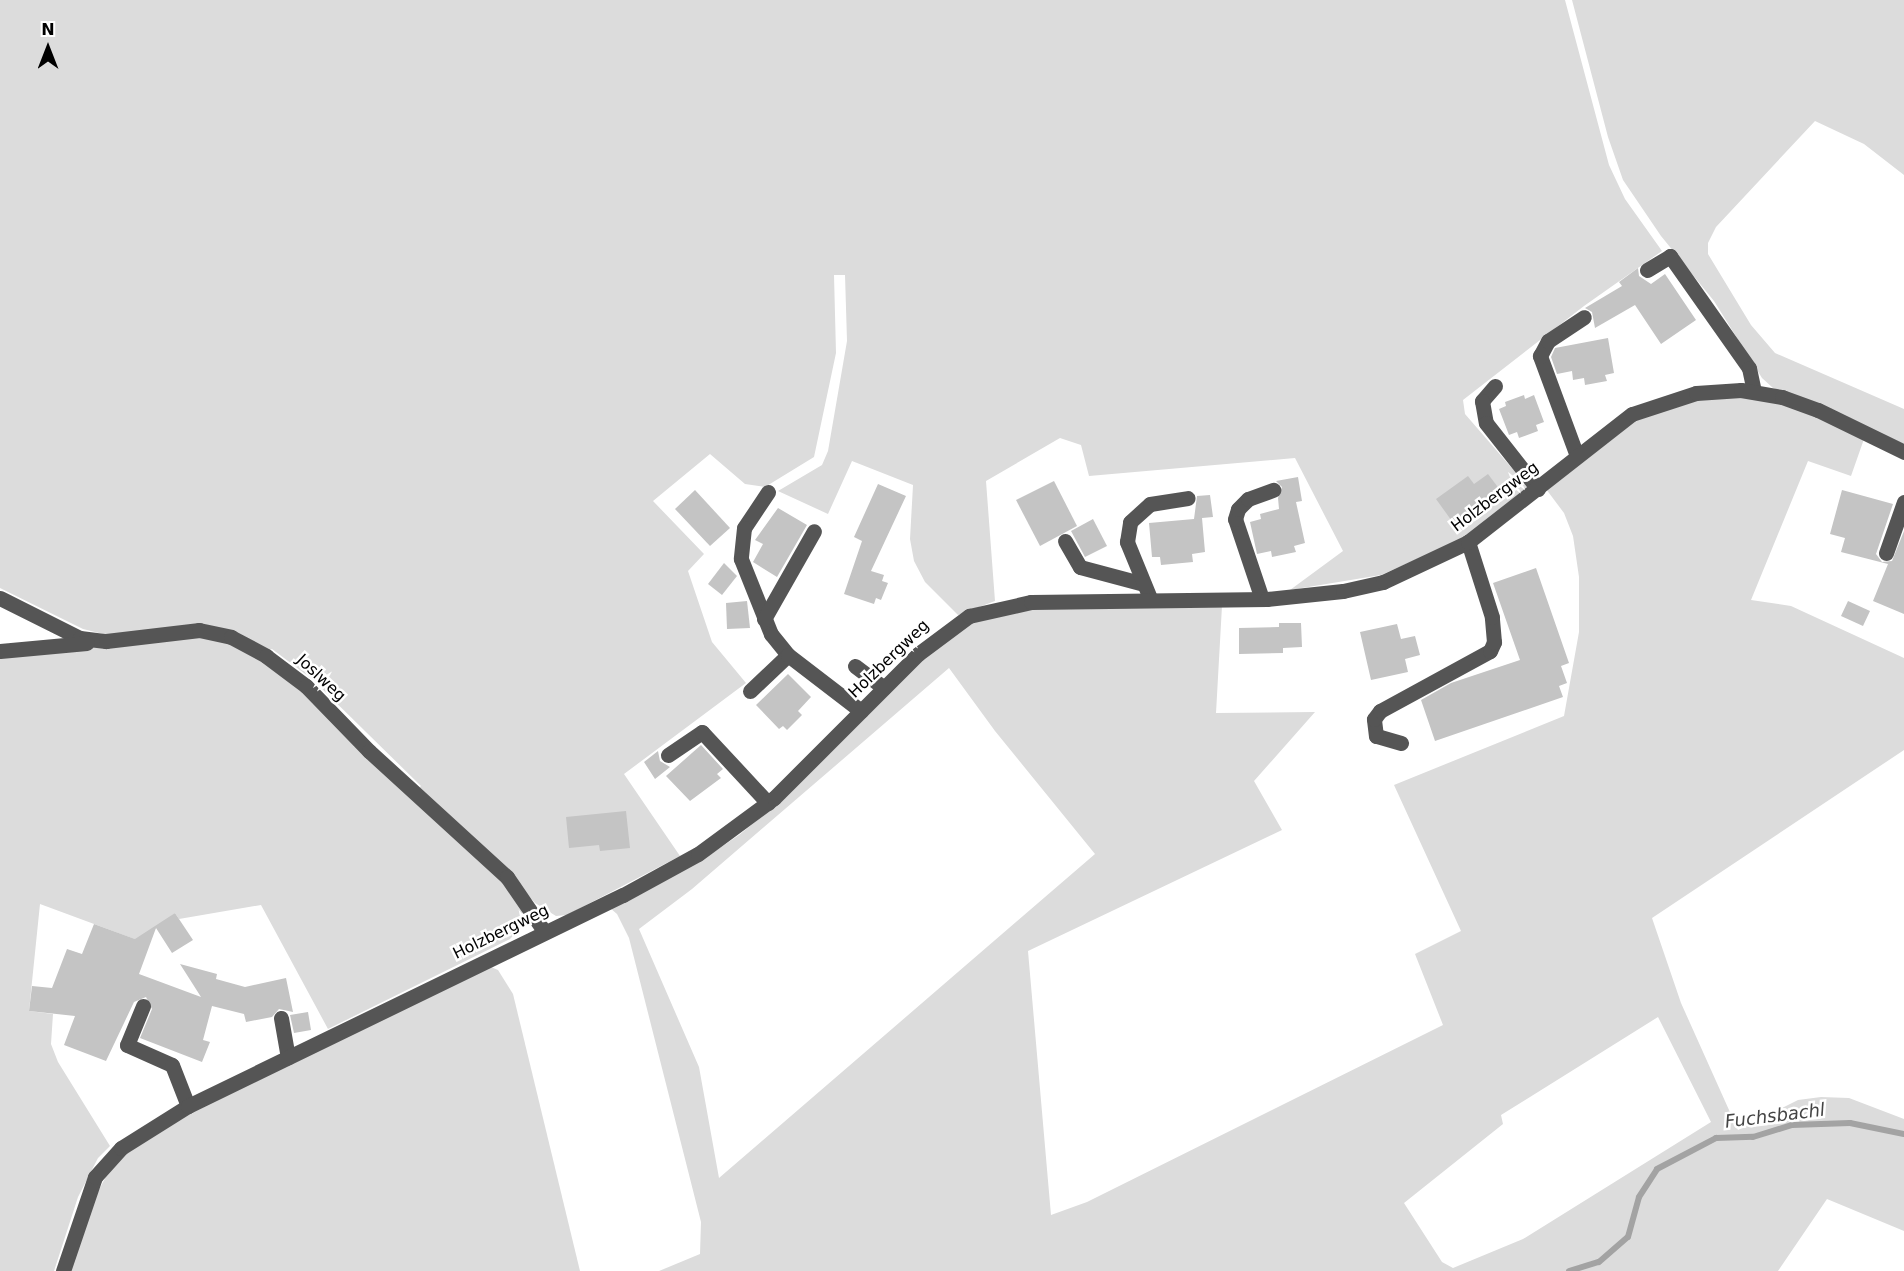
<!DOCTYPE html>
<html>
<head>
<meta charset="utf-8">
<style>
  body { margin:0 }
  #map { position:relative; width:1904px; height:1271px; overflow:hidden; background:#fff; font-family:"DejaVu Sans",sans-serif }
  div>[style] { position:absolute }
  .green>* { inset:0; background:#dcdcdc }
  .stream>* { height:6px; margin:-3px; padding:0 3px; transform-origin:3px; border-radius:3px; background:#a3a3a3 }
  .building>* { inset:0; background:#c4c4c4 }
  .minor>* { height:15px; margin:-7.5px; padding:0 7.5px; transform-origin:7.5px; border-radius:7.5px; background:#555 }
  span { translate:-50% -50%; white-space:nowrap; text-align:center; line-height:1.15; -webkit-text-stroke:5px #fff; paint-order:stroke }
  .street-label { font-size:16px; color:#000 }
  .water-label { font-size:18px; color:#444; font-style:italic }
  .north { position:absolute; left:18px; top:18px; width:60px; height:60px; -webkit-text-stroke:4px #fff; paint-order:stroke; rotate:0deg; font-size:16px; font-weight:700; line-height:24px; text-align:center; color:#000 }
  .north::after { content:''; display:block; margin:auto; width:21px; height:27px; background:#000; clip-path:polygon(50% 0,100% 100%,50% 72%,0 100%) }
</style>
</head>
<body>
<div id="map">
  <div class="green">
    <i style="clip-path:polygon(0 0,1565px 0,1609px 165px,1625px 199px,1662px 251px,1584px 306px,1463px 400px,1465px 414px,1529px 488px,1462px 539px,1381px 575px,1290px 590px,1343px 551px,1295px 458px,1089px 476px,1081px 445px,1060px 438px,986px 481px,995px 601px,958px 615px,925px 582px,914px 561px,910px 539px,913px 485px,852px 461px,828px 514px,778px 491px,822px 465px,828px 451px,847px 341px,845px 275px,834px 275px,836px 353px,814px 457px,765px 487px,745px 484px,710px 454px,653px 501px,704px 554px,688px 571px,712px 642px,746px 683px,624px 774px,680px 856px,567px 915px,556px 916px,535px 903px,510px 874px,418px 789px,421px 786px,312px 679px,272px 649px,266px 651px,245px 638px,111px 636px,83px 629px,0 588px)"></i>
    <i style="clip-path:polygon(1572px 0,1904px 0,1904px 175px,1864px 144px,1815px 121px,1716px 227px,1708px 243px,1708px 254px,1751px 325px,1775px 353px,1904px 409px,1904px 444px,1773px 388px,1762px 378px,1714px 301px,1661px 236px,1623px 180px,1608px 137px)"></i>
    <i style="clip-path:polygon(evenodd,1719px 396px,1765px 398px,1816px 415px,1864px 439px,1851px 476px,1808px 461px,1751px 600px,1791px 606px,1904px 658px,1904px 750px,1652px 918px,1681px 1003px,1738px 1130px,1798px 1100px,1821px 1097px,1849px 1098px,1904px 1119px,1904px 1231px,1827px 1199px,1778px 1271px,659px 1271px,700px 1254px,701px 1222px,629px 938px,617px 914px,610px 908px,702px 860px,739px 835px,778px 803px,923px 659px,972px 623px,1032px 609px,1222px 606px,1216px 713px,1315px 712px,1254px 781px,1282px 830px,1028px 951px,1051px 1215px,1087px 1202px,1443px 1025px,1415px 954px,1461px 931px,1394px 785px,1564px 716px,1579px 632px,1579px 577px,1573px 536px,1564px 513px,1546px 489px,1634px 419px,1671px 405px,1719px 396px,949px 668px,995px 731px,1095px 854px,719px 1178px,699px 1067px,639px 929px,692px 889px,949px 668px,1719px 396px,1658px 1017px,1711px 1122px,1523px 1239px,1453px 1268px,1442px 1262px,1404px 1203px,1503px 1124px,1501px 1115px,1658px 1017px)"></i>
    <i style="clip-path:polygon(184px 635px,230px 641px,281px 672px,504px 880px,522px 909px,523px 925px,510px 939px,328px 1029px,261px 905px,179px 919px,175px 913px,140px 941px,40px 904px,29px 1011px,53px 1014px,51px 1044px,58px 1062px,110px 1146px,98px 1158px,78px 1197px,54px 1271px,0 1271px,0 655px)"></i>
    <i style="clip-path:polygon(491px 967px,498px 970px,513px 994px,580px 1271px,70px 1271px,92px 1203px,111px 1167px,125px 1153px,191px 1112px)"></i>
  </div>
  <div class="stream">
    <i style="left:1569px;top:1271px;width:31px;rotate:-17deg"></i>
    <i style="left:1599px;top:1262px;width:38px;rotate:-41deg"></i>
    <i style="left:1628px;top:1237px;width:41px;rotate:-74.6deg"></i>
    <i style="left:1639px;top:1197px;width:33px;rotate:-57deg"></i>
    <i style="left:1657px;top:1169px;width:67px;rotate:-27.7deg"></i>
    <i style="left:1716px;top:1138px;width:37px;rotate:-2deg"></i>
    <i style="left:1753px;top:1137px;width:41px;rotate:-17.1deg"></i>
    <i style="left:1792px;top:1125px;width:58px;rotate:-2deg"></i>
    <i style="left:1850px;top:1123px;width:55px;rotate:11.5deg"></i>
  </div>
  <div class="building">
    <i style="clip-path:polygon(1638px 268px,1639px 276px,1651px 284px,1665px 274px,1696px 320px,1661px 344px,1635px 305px,1595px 328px,1592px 312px,1585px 308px,1622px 286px,1619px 282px)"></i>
    <i style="clip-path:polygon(1608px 338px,1614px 373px,1605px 375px,1607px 381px,1585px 385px,1584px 378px,1573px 380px,1572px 371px,1557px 374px,1551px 357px,1555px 348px)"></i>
    <i style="clip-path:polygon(1524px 395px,1525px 399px,1534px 395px,1544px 422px,1536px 425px,1538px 431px,1519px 438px,1517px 432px,1509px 435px,1499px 409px,1506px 406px,1505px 402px)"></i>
    <i style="clip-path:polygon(1488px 474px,1503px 494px,1465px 522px,1462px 518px,1454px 524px,1436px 499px,1468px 476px,1474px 484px)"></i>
    <i style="clip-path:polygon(1298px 477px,1302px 501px,1296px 502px,1305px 543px,1294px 546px,1296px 552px,1272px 557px,1271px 551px,1257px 554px,1250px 522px,1261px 519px,1260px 514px,1279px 509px,1278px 498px,1282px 487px,1276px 481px)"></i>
    <i style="clip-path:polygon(1054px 481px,1077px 526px,1040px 546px,1016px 500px)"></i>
    <i style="clip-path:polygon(878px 484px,906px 496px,871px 571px,884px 575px,882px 581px,888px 583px,881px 600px,876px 598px,874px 604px,844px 594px,862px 541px,854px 537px)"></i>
    <i style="clip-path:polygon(695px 490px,730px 528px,710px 546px,675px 509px)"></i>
    <i style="clip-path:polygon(1842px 490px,1893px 504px,1876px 554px,1882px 562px,1892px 561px,1904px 531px,1904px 614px,1873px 601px,1888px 564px,1841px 552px,1845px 538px,1830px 534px)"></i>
    <i style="clip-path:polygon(1210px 495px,1213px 517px,1202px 518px,1205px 552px,1192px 554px,1193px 562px,1161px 565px,1160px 557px,1152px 557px,1149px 523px,1194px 519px,1197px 496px)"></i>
    <i style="clip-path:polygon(778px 508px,807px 525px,777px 577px,753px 562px,763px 544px,755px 540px)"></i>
    <i style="clip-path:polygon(1093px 519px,1107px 546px,1085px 557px,1071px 531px)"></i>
    <i style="clip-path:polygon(724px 563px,737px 576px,722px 595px,708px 584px)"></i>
    <i style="clip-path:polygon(1536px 568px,1569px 663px,1561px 666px,1567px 683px,1559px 686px,1563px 697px,1435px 741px,1421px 700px,1451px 683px,1520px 660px,1493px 583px)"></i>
    <i style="clip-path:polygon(747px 601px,750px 628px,727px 629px,726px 603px)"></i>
    <i style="clip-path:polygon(1848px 601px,1870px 611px,1863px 626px,1841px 616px)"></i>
    <i style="clip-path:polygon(1279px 623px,1301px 623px,1302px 647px,1283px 648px,1283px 653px,1239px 654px,1239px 628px,1279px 627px)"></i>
    <i style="clip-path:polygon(1397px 624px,1401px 639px,1415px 636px,1420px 655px,1405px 659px,1408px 672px,1371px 680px,1360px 632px)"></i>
    <i style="clip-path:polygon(788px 674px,811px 697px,798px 711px,802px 715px,787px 730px,783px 726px,779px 729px,756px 705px)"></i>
    <i style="clip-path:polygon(701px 745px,723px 769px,717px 774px,721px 778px,690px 801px,666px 776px)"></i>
    <i style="clip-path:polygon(658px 751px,660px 761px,670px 767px,655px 779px,644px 762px)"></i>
    <i style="clip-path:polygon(626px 811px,630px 848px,600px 851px,599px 845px,569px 848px,566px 817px)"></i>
    <i style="clip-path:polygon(175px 913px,193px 940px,172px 953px,156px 928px,139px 974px,201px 997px,180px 964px,217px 974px,216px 979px,245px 987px,286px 978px,293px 1012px,279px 1009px,272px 1017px,246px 1022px,244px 1014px,212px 1006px,203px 1040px,210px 1042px,202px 1062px,140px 1038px,152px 1009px,146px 997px,134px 1002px,106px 1061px,64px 1045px,75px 1016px,29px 1011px,32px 986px,52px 988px,67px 949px,82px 954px,94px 924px,135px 939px)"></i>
    <i style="clip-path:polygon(308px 1012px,311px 1030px,294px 1033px,290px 1015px)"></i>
  </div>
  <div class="minor">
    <i style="left:1647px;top:270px;width:27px;rotate:-31deg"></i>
    <i style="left:1670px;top:256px;width:137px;rotate:54.8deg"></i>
    <i style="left:1749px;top:368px;width:24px;rotate:78deg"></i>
    <i style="left:1495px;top:386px;width:20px;rotate:131deg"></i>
    <i style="left:1482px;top:401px;width:22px;rotate:80deg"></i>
    <i style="left:1486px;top:423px;width:84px;rotate:51.8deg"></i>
    <i style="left:1577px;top:456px;width:107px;rotate:-110.3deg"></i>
    <i style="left:1540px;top:356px;width:17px;rotate:-62deg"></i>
    <i style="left:1548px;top:341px;width:43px;rotate:-33.7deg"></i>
    <i style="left:768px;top:492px;width:43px;rotate:123.7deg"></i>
    <i style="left:744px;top:528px;width:31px;rotate:96deg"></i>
    <i style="left:741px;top:559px;width:81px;rotate:68.2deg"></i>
    <i style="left:771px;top:634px;width:27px;rotate:51deg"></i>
    <i style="left:1065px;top:541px;width:30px;rotate:60deg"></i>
    <i style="left:1080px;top:567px;width:66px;rotate:14.9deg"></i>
    <i style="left:1886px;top:553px;width:54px;rotate:-70.6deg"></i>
    <i style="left:0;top:598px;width:89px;rotate:26.6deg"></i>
    <i style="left:80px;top:638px;width:26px;rotate:7deg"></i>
    <i style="left:106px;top:641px;width:94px;rotate:-6.7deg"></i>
    <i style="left:199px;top:630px;width:33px;rotate:12deg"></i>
    <i style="left:231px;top:637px;width:40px;rotate:28deg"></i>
    <i style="left:266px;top:656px;width:50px;rotate:36.9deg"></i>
    <i style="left:306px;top:686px;width:91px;rotate:45.9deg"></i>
    <i style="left:369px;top:751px;width:187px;rotate:42.4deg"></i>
    <i style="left:507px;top:877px;width:65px;rotate:55.6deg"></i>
    <i style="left:1150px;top:598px;width:61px;rotate:-112.3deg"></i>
    <i style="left:1127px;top:542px;width:20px;rotate:-81deg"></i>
    <i style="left:1130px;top:522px;width:27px;rotate:-42deg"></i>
    <i style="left:1150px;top:504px;width:38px;rotate:-9deg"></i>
    <i style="left:1262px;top:599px;width:84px;rotate:-108.6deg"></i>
    <i style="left:1235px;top:519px;width:10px;rotate:-73deg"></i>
    <i style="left:1238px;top:509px;width:14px;rotate:-45deg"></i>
    <i style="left:1248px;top:499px;width:27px;rotate:-20deg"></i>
    <i style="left:764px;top:619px;width:101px;rotate:-60.4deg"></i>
    <i style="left:0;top:651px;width:87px;rotate:-5.3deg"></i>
    <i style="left:855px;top:666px;width:36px;rotate:37deg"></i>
    <i style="left:750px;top:691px;width:52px;rotate:-43.5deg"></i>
    <i style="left:788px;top:655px;width:92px;rotate:37.5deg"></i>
    <i style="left:1401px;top:743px;width:26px;rotate:-164deg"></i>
    <i style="left:1376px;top:736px;width:17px;rotate:-97deg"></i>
    <i style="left:1374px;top:719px;width:10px;rotate:-53deg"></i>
    <i style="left:1380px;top:711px;width:125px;rotate:-28.6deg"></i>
    <i style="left:1490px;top:651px;width:10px;rotate:-66deg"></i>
    <i style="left:1494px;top:642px;width:25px;rotate:-95deg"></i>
    <i style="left:1492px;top:617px;width:79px;rotate:-107.7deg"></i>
    <i style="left:668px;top:755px;width:41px;rotate:-34.1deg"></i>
    <i style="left:702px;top:732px;width:97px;rotate:47.1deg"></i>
    <i style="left:143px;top:1006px;width:42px;rotate:112.3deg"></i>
    <i style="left:127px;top:1045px;width:49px;rotate:24deg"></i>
    <i style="left:172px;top:1065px;width:44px;rotate:68.7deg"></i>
    <i style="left:281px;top:1018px;width:40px;rotate:80deg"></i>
    <i style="left:63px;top:1271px;width:99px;rotate:-71.2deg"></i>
    <i style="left:95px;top:1177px;width:39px;rotate:-48deg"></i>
    <i style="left:121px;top:1148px;width:79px;rotate:-32.1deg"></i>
    <i style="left:188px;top:1106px;width:483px;rotate:-25.9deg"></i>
    <i style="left:623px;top:895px;width:85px;rotate:-28.7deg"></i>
    <i style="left:698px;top:854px;width:94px;rotate:-36.4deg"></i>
    <i style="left:774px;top:798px;width:204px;rotate:-45deg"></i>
    <i style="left:918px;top:654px;width:64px;rotate:-36.7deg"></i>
    <i style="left:969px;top:616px;width:64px;rotate:-12.7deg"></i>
    <i style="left:1031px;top:602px;width:236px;rotate:-0.7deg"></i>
    <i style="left:1267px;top:599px;width:76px;rotate:-6deg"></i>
    <i style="left:1343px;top:591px;width:41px;rotate:-12.7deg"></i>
    <i style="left:1383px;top:582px;width:94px;rotate:-25.2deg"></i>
    <i style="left:1468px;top:542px;width:208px;rotate:-38deg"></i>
    <i style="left:1632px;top:414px;width:67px;rotate:-18.2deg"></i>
    <i style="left:1696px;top:393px;width:45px;rotate:-3.8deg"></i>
    <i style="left:1741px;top:390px;width:42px;rotate:9.7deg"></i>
    <i style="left:1782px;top:397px;width:38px;rotate:20deg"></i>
    <i style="left:1818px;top:410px;width:96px;rotate:26deg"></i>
  </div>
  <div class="street-label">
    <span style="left:1495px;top:497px;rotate:-37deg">Holzbergweg</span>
    <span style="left:889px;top:659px;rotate:-44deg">Holzbergweg</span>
    <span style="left:321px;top:678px;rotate:43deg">Joslweg</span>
    <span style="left:501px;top:932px;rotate:-26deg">Holzbergweg</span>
  </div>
  <div class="water-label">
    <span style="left:1775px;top:1116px;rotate:-7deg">Fuchsbachl</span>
  </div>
  <div class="north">N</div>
</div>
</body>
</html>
